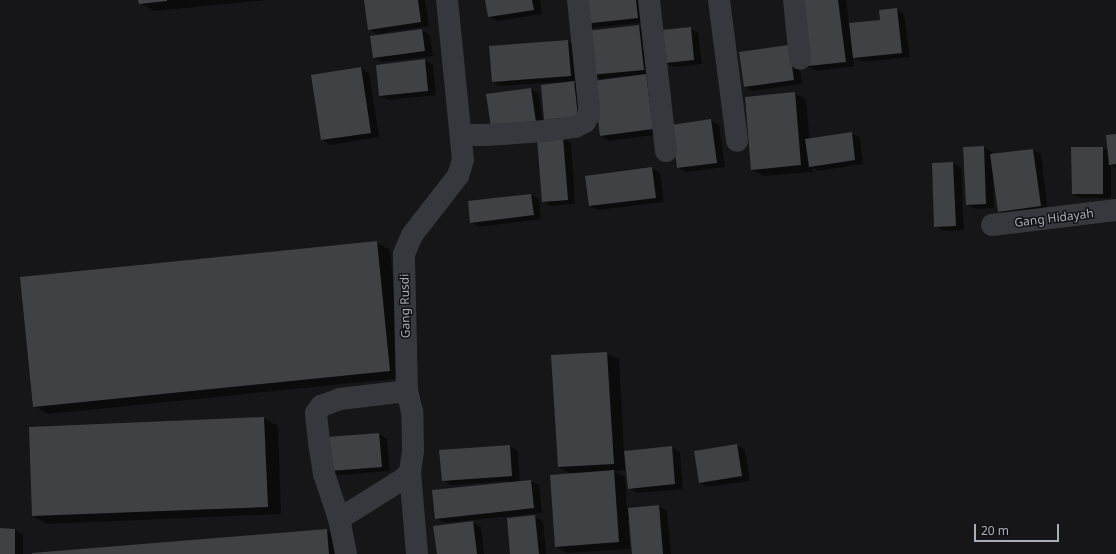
<!DOCTYPE html>
<html>
<head>
<meta charset="utf-8">
<style>
  body { margin:0 }
  #map { position:relative; width:1116px; height:554px; overflow:hidden; background:#161618; font-family:"Noto Sans",sans-serif }
  div>[style] { position:absolute }
  .shadow>* { inset:0; background:#0007 }
  .building>* { inset:0; background:#404145 }
  .minor>* { height:22px; margin:-11px; padding:0 11px; transform-origin:11px; border-radius:11px; background:#37383d }
  span { translate:-50% -50%; white-space:nowrap; text-align:center; line-height:1.15; -webkit-text-stroke:3px #111113; paint-order:stroke }
  .street-label { font-size:12px; color:#a8adb8 }
  .scale { position:absolute; left:974px; top:524px; width:85px; height:18px; box-sizing:border-box; border:2px solid #a8adb8; border-top:0; padding-left:5px; font-size:12px; line-height:14px; white-space:nowrap; color:#a8adb8; -webkit-text-stroke:3px #111113; paint-order:stroke }
</style>
</head>
<body>
<div id="map">
  <div class="shadow">
    <i style="clip-path:polygon(139px 0,267px 0,154px 11px,140px 3px)"></i>
    <i style="clip-path:polygon(365px 0,425px 0,429px 26px,377px 34px,369px 29px)"></i>
    <i style="clip-path:polygon(486px 0,540px 0,542px 14px,497px 21px,488px 16px)"></i>
    <i style="clip-path:polygon(581px 0,643px 0,646px 22px,592px 28px,584px 23px)"></i>
    <i style="clip-path:polygon(800px 0,846px 0,849px 24px,881px 21px,896px 9px,904px 14px,910px 57px,862px 62px,853px 57px,854px 66px,817px 71px,808px 66px)"></i>
    <i style="clip-path:polygon(639px 26px,647px 31px,651px 74px,644px 75px,654px 80px,661px 134px,609px 141px,601px 136px,626px 76px,600px 79px,591px 74px)"></i>
    <i style="clip-path:polygon(690px 28px,698px 33px,702px 64px,674px 67px,666px 63px)"></i>
    <i style="clip-path:polygon(421px 30px,430px 35px,433px 56px,382px 62px,374px 58px)"></i>
    <i style="clip-path:polygon(568px 41px,576px 46px,579px 81px,572px 81px,582px 87px,586px 120px,554px 124px,558px 82px,501px 86px,493px 82px)"></i>
    <i style="clip-path:polygon(797px 51px,802px 84px,753px 91px,745px 87px)"></i>
    <i style="clip-path:polygon(425px 60px,433px 65px,436px 95px,388px 100px,380px 96px,377px 65px)"></i>
    <i style="clip-path:polygon(361px 68px,369px 73px,379px 137px,331px 145px,322px 140px)"></i>
    <i style="clip-path:polygon(531px 89px,539px 94px,543px 126px,488px 94px)"></i>
    <i style="clip-path:polygon(795px 93px,806px 100px,810px 140px,851px 133px,860px 138px,863px 164px,818px 171px,812px 167px,813px 172px,764px 176px,752px 170px)"></i>
    <i style="clip-path:polygon(710px 120px,719px 125px,725px 167px,686px 172px,678px 168px)"></i>
    <i style="clip-path:polygon(1116px 135px,1116px 168px,1111px 165px,1111px 198px,1081px 198px,1073px 194px,1103px 148px,1109px 151px)"></i>
    <i style="clip-path:polygon(562px 138px,571px 143px,575px 204px,551px 206px,543px 201px)"></i>
    <i style="clip-path:polygon(984px 147px,992px 152px,992px 155px,1033px 150px,1041px 154px,1048px 211px,1007px 216px,999px 212px,994px 181px,993px 181px,994px 208px,975px 209px,967px 204px)"></i>
    <i style="clip-path:polygon(953px 163px,961px 167px,964px 230px,944px 231px,935px 226px,933px 164px)"></i>
    <i style="clip-path:polygon(652px 168px,660px 173px,664px 202px,598px 210px,589px 206px)"></i>
    <i style="clip-path:polygon(531px 195px,539px 199px,541px 219px,479px 227px,471px 222px)"></i>
    <i style="clip-path:polygon(376px 242px,390px 250px,403px 378px,48px 414px,34px 406px)"></i>
    <i style="clip-path:polygon(607px 353px,619px 359px,624px 452px,672px 447px,680px 452px,683px 489px,637px 493px,629px 488px,626px 463px,625px 463px,625px 470px,613px 471px,625px 477px,627px 509px,658px 506px,667px 511px,671px 554px,633px 554px,630px 520px,628px 520px,630px 549px,567px 553px,556px 547px,572px 474px,558px 467px,552px 356px)"></i>
    <i style="clip-path:polygon(264px 418px,278px 426px,281px 514px,47px 524px,33px 516px)"></i>
    <i style="clip-path:polygon(379px 434px,387px 439px,390px 471px,339px 475px,331px 471px)"></i>
    <i style="clip-path:polygon(737px 445px,745px 450px,750px 481px,708px 487px,700px 483px)"></i>
    <i style="clip-path:polygon(509px 446px,518px 451px,520px 482px,530px 481px,539px 485px,542px 513px,444px 523px,436px 518px,509px 483px,509px 481px,451px 485px,443px 480px)"></i>
    <i style="clip-path:polygon(535px 516px,543px 521px,546px 554px,511px 554px)"></i>
    <i style="clip-path:polygon(472px 522px,481px 527px,484px 554px,438px 554px)"></i>
    <i style="clip-path:polygon(0 529px,15px 530px,23px 534px,23px 554px,0 554px)"></i>
    <i style="clip-path:polygon(327px 530px,341px 538px,342px 554px,33px 554px)"></i>
  </div>
  <div class="building">
    <i style="clip-path:polygon(138px 0,167px 0,167px 1px,139px 4px)"></i>
    <i style="clip-path:polygon(364px 0,418px 0,421px 22px,368px 30px)"></i>
    <i style="clip-path:polygon(485px 0,532px 0,534px 10px,488px 17px)"></i>
    <i style="clip-path:polygon(580px 0,636px 0,638px 18px,583px 24px)"></i>
    <i style="clip-path:polygon(799px 0,838px 0,846px 62px,808px 66px)"></i>
    <i style="clip-path:polygon(897px 8px,902px 53px,853px 58px,849px 23px,880px 20px,879px 10px)"></i>
    <i style="clip-path:polygon(639px 25px,644px 70px,590px 75px,586px 31px)"></i>
    <i style="clip-path:polygon(691px 27px,694px 60px,665px 63px,661px 30px)"></i>
    <i style="clip-path:polygon(422px 29px,425px 51px,373px 58px,370px 36px)"></i>
    <i style="clip-path:polygon(568px 40px,571px 76px,492px 82px,489px 46px)"></i>
    <i style="clip-path:polygon(789px 45px,794px 80px,744px 87px,739px 52px)"></i>
    <i style="clip-path:polygon(425px 59px,428px 91px,379px 96px,376px 65px)"></i>
    <i style="clip-path:polygon(361px 67px,371px 133px,321px 140px,311px 75px)"></i>
    <i style="clip-path:polygon(646px 74px,653px 129px,600px 136px,593px 81px)"></i>
    <i style="clip-path:polygon(574px 81px,578px 116px,544px 120px,541px 85px)"></i>
    <i style="clip-path:polygon(531px 88px,536px 122px,491px 127px,486px 94px)"></i>
    <i style="clip-path:polygon(795px 92px,801px 165px,751px 170px,745px 97px)"></i>
    <i style="clip-path:polygon(711px 119px,717px 163px,677px 168px,671px 125px)"></i>
    <i style="clip-path:polygon(852px 132px,855px 160px,809px 167px,805px 139px)"></i>
    <i style="clip-path:polygon(1116px 134px,1116px 164px,1109px 165px,1106px 135px)"></i>
    <i style="clip-path:polygon(563px 137px,568px 200px,542px 202px,537px 139px)"></i>
    <i style="clip-path:polygon(984px 146px,986px 204px,966px 205px,963px 147px)"></i>
    <i style="clip-path:polygon(1071px 147px,1103px 147px,1103px 194px,1072px 194px)"></i>
    <i style="clip-path:polygon(1033px 149px,1041px 206px,998px 212px,990px 154px)"></i>
    <i style="clip-path:polygon(953px 162px,956px 226px,934px 227px,932px 163px)"></i>
    <i style="clip-path:polygon(652px 167px,656px 198px,589px 206px,585px 176px)"></i>
    <i style="clip-path:polygon(531px 194px,534px 215px,470px 223px,468px 201px)"></i>
    <i style="clip-path:polygon(377px 241px,390px 371px,33px 407px,20px 277px)"></i>
    <i style="clip-path:polygon(607px 352px,614px 464px,558px 467px,551px 355px)"></i>
    <i style="clip-path:polygon(264px 417px,268px 507px,32px 516px,29px 427px)"></i>
    <i style="clip-path:polygon(379px 433px,382px 467px,330px 471px,327px 437px)"></i>
    <i style="clip-path:polygon(737px 444px,742px 476px,699px 483px,694px 451px)"></i>
    <i style="clip-path:polygon(510px 445px,512px 476px,442px 481px,439px 450px)"></i>
    <i style="clip-path:polygon(672px 446px,675px 484px,628px 489px,624px 451px)"></i>
    <i style="clip-path:polygon(614px 470px,619px 542px,555px 547px,550px 475px)"></i>
    <i style="clip-path:polygon(531px 480px,534px 508px,435px 519px,432px 490px)"></i>
    <i style="clip-path:polygon(659px 505px,663px 554px,632px 554px,628px 508px)"></i>
    <i style="clip-path:polygon(535px 515px,539px 554px,510px 554px,507px 518px)"></i>
    <i style="clip-path:polygon(473px 521px,477px 554px,437px 554px,433px 526px)"></i>
    <i style="clip-path:polygon(0 528px,15px 529px,15px 554px,0 554px)"></i>
    <i style="clip-path:polygon(327px 529px,329px 554px,32px 554px,32px 553px)"></i>
  </div>
  <div class="minor">
    <i style="left:649px;top:0;width:152px;rotate:83.6deg"></i>
    <i style="left:719px;top:0;width:142px;rotate:82.7deg"></i>
    <i style="left:794px;top:0;width:59px;rotate:84.2deg"></i>
    <i style="left:461px;top:135px;width:25px"></i>
    <i style="left:486px;top:135px;width:59px;rotate:-3.9deg"></i>
    <i style="left:545px;top:131px;width:30px;rotate:-8deg"></i>
    <i style="left:575px;top:127px;width:11px;rotate:-27deg"></i>
    <i style="left:585px;top:122px;width:8px;rotate:-60deg"></i>
    <i style="left:589px;top:115px;width:9px;rotate:-90deg"></i>
    <i style="left:589px;top:106px;width:107px;rotate:-95.9deg"></i>
    <i style="left:992px;top:225px;width:125px;rotate:-6.9deg"></i>
    <i style="left:410px;top:472px;width:82px;rotate:85.1deg"></i>
    <i style="left:339px;top:519px;width:75px;rotate:-32deg"></i>
    <i style="left:403px;top:479px;width:10px;rotate:-45deg"></i>
    <i style="left:410px;top:472px;width:21px;rotate:-82deg"></i>
    <i style="left:413px;top:451px;width:39px;rotate:-91deg"></i>
    <i style="left:412px;top:412px;width:22px;rotate:-103deg"></i>
    <i style="left:346px;top:554px;width:36px;rotate:-101deg"></i>
    <i style="left:339px;top:519px;width:47px;rotate:-108.4deg"></i>
    <i style="left:324px;top:474px;width:32px;rotate:-99deg"></i>
    <i style="left:319px;top:442px;width:29px;rotate:-96deg"></i>
    <i style="left:316px;top:413px;width:9px;rotate:-54deg"></i>
    <i style="left:321px;top:406px;width:20px;rotate:-20deg"></i>
    <i style="left:340px;top:399px;width:67px;rotate:-6.8deg"></i>
    <i style="left:407px;top:391px;width:137px;rotate:-91.3deg"></i>
    <i style="left:404px;top:254px;width:21px;rotate:-67deg"></i>
    <i style="left:412px;top:235px;width:75px;rotate:-52.1deg"></i>
    <i style="left:458px;top:176px;width:17px;rotate:-73deg"></i>
    <i style="left:463px;top:160px;width:161px;rotate:-95.7deg"></i>
  </div>
  <div class="street-label">
    <span style="left:1054px;top:218px;rotate:-7deg">Gang Hidayah</span>
    <span style="left:405px;top:306px;rotate:-91deg">Gang Rusdi</span>
  </div>
  <div class="scale">20 m</div>
</div>
</body>
</html>
